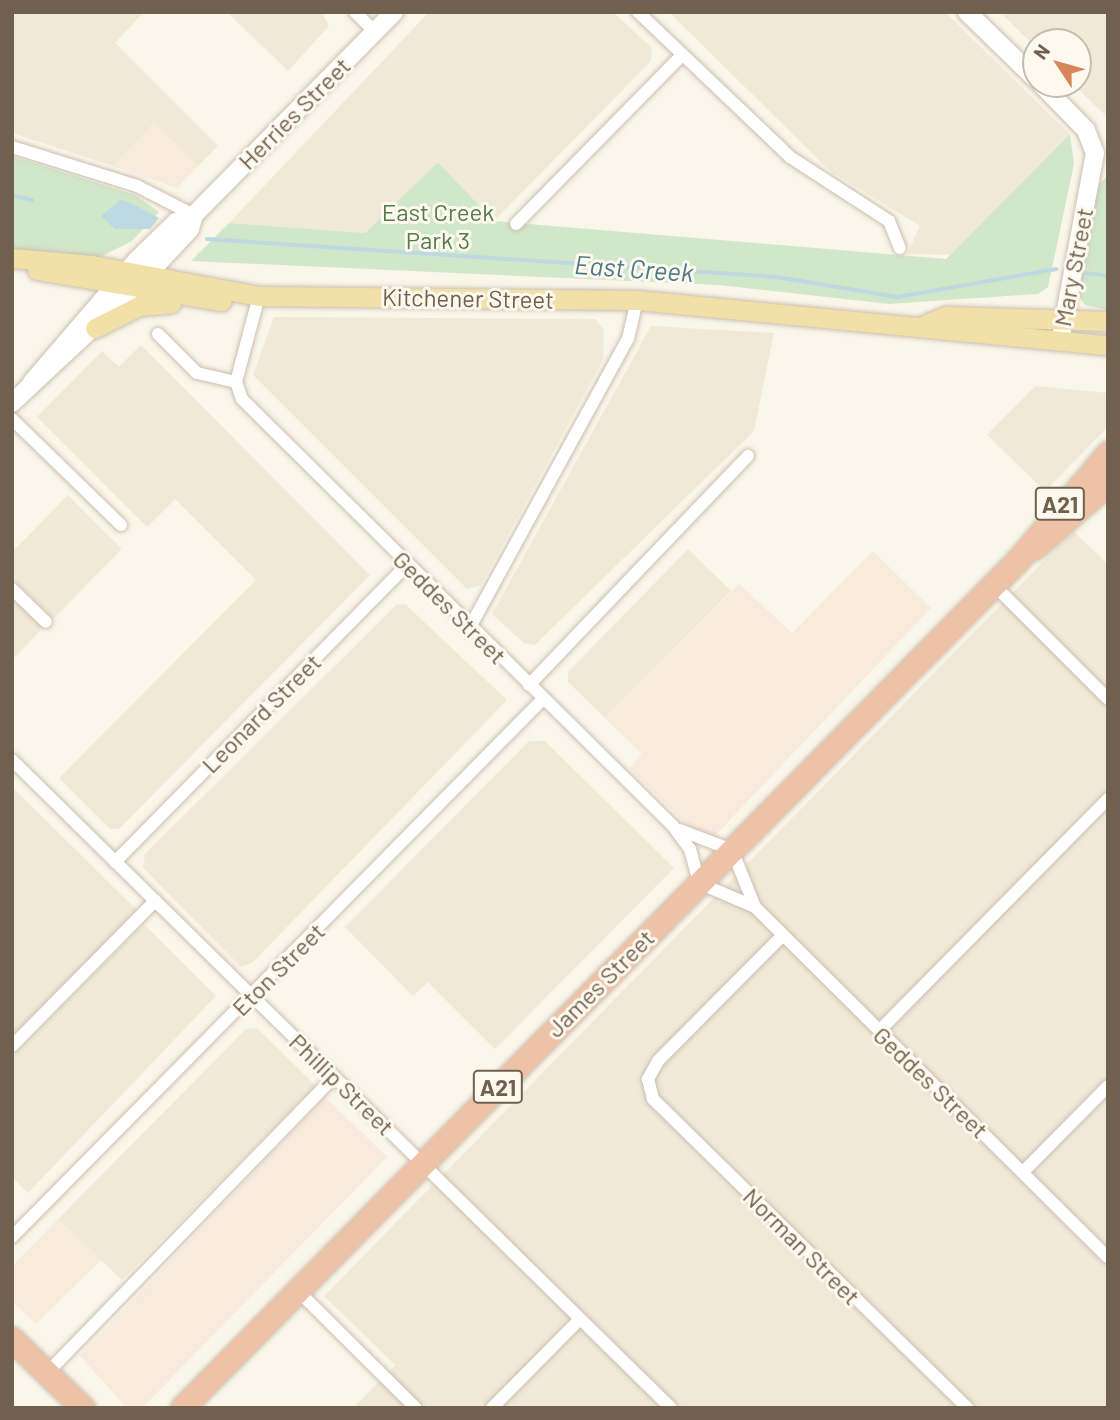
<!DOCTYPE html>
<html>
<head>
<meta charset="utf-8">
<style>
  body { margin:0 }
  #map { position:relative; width:1120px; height:1420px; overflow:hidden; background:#faf6e9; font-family:Barlow,sans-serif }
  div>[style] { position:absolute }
  .residential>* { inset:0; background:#f1e9d8 }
  .commercial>* { inset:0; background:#f9eade }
  .green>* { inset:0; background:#d1e7c9 }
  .water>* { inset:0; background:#bfd9e2 }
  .stream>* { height:3.5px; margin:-1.75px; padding:0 1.75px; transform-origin:1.75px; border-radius:1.75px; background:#bfd9e2 }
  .roads { filter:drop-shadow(0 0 2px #cbbfb0) drop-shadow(0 0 2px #cbbfb0) }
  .street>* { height:12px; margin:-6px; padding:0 6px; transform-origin:6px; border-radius:6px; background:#fff }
  .secondary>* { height:18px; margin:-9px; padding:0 9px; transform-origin:9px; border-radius:9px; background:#fff }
  .primary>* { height:19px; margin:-9.5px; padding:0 9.5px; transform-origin:9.5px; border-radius:9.5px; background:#f2e0a9 }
  .highway>* { height:23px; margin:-11.5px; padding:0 11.5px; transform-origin:11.5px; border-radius:11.5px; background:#eec2a7 }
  span { translate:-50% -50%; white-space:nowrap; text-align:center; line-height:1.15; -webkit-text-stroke:6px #fdf9ef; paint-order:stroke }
  .shield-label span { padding:2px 5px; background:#fdf9ef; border:2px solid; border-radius:5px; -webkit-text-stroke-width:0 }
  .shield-label { font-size:23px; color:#72604f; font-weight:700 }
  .street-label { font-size:24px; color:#72604f }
  .park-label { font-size:24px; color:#547c4b }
  .water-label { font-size:26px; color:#4e788a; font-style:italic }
  .frame { position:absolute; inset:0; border:14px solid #72604f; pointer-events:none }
  .north { position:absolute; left:1022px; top:28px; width:70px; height:70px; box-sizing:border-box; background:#fdf9ef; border:2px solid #c5bcaf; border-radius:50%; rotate:306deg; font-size:19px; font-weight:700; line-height:28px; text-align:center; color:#72604f }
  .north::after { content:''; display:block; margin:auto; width:24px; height:32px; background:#d7865b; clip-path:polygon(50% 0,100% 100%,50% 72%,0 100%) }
</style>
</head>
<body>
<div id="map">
  <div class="residential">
    <i style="clip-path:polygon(12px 12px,144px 12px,115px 43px,218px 146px,198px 166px,154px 123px,113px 166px,12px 133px)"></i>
    <i style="clip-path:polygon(227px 12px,322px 12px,329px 26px,288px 71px)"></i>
    <i style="clip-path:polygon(429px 12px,613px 12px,652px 48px,651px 61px,494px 221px,438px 162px,365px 233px,229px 223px)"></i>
    <i style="clip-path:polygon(669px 12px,945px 12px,1070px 134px,950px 255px,907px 254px,920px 226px,830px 171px)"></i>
    <i style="clip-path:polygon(1000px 12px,1108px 12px,1108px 118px,1073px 84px,1078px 42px,1036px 42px,1036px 48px)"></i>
    <i style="clip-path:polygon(274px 317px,595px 319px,604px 330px,603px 360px,481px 585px,467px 589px,253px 375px)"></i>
    <i style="clip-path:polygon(651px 326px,774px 333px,754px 431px,535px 645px,524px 643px,492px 614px)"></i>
    <i style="clip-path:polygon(141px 345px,370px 575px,119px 829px,110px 829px,59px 778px,256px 580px,175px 499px,147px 527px,37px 417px,102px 351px,119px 367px)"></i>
    <i style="clip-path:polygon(1035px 386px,1108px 393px,1108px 427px,1045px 491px,987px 435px)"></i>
    <i style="clip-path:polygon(68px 495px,122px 549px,53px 619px,12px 578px,12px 552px)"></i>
    <i style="clip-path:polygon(1073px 531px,1108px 564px,1108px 1408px,353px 1408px,395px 1365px,324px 1296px)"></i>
    <i style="clip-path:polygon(688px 549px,731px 591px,605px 718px,568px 682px,568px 672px)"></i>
    <i style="clip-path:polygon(12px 598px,43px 628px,12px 660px)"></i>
    <i style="clip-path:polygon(405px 604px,507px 700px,252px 963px,241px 967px,143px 868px,145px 854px,396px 605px)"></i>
    <i style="clip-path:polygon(529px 741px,545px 741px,674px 868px,495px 1049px,428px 982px,413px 996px,345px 927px)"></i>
    <i style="clip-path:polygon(12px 787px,137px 910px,12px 1038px)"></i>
    <i style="clip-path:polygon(144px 924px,216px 996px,28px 1193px,12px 1177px,12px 1057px)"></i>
    <i style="clip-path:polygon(257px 1028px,316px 1086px,122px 1280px,58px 1219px,246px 1029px)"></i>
  </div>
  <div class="commercial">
    <i style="clip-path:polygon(154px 123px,198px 166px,177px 188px,113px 166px)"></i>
    <i style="clip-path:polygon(873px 551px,931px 608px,711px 840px,699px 837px,629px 768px,642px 754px,605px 718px,739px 584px,792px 633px)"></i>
    <i style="clip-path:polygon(325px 1097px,387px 1157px,142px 1408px,127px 1408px,80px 1356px)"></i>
    <i style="clip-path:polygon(58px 1219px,101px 1260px,36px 1324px,12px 1301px,12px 1266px)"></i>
  </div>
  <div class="green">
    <i style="clip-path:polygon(1070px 134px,1074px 164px,1048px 287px,1038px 294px,889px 304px,719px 285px,191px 261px,229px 223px,365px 233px,438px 162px,494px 221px,946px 259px)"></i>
    <i style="clip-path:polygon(12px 156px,135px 195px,159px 212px,132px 241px,96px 259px,12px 253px)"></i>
    <i style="clip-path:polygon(1108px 176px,1108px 310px,1085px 305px,1076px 292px,1097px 186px)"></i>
  </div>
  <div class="water">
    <i style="clip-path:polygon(120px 200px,129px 202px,159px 218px,150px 229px,115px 229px,101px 216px)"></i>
  </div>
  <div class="stream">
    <i style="left:12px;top:195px;width:21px;rotate:14deg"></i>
    <i style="left:207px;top:239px;width:571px;rotate:3.81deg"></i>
    <i style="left:777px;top:277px;width:123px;rotate:9.4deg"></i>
    <i style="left:898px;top:297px;width:161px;rotate:-10deg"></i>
    <i style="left:1085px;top:273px;width:23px;rotate:7deg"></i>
  </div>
  <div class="roads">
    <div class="street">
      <i style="left:355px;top:12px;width:28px;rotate:45deg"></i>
      <i style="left:638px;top:12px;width:210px;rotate:43.6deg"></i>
      <i style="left:790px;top:157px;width:118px;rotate:32.9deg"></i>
      <i style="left:889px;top:221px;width:29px;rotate:68deg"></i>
      <i style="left:12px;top:147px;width:131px;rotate:17.3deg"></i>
      <i style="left:137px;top:186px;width:64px;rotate:27deg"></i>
      <i style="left:516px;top:224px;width:237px;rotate:-45.5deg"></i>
      <i style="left:259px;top:296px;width:89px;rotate:105deg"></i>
      <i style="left:236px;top:382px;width:18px;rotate:71deg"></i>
      <i style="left:242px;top:399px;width:607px;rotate:44.73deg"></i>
      <i style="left:673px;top:826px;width:29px;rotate:54deg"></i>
      <i style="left:690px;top:849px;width:35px;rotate:75deg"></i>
      <i style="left:699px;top:883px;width:61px;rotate:23.2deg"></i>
      <i style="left:158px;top:334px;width:55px;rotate:45deg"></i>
      <i style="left:197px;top:373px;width:40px;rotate:13deg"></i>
      <i style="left:12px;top:419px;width:152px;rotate:44.2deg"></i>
      <i style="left:994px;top:585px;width:161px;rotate:45deg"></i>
      <i style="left:12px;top:589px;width:47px;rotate:44.1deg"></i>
      <i style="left:470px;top:627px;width:328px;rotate:-61.3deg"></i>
      <i style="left:628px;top:339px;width:40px;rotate:-77deg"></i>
      <i style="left:529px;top:685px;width:317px;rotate:-46.3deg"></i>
      <i style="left:12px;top:760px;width:924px;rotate:44.52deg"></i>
      <i style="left:680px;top:830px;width:56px;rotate:21deg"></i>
      <i style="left:732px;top:850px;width:61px;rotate:68deg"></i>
      <i style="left:755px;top:907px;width:497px;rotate:44.8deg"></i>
      <i style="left:115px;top:862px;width:417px;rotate:-45.5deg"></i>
      <i style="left:783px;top:935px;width:177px;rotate:134.8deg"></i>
      <i style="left:658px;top:1061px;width:21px;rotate:119deg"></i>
      <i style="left:648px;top:1079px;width:21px;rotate:76deg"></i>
      <i style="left:653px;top:1099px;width:441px;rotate:44.5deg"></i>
      <i style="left:879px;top:1031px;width:326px;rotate:-45.4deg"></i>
      <i style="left:12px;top:1046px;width:204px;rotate:-45.4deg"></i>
      <i style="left:1023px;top:1172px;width:121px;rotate:-45.3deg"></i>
      <i style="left:12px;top:1237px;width:756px;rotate:-45.38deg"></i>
      <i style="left:298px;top:1291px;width:166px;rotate:44.8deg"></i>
      <i style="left:47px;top:1373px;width:412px;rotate:-45.9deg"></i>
      <i style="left:492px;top:1408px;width:125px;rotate:-45.3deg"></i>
    </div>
    <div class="secondary">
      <i style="left:967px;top:12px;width:96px;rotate:44.2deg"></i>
      <i style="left:1041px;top:84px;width:64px;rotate:45.6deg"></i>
      <i style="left:1086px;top:130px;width:25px;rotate:69deg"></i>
      <i style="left:1095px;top:153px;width:191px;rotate:100.5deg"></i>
      <i style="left:32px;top:382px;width:160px;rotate:-49.3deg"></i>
      <i style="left:136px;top:261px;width:56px;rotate:-44.3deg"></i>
      <i style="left:176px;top:222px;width:19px;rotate:-21deg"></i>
      <i style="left:194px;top:215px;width:285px;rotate:-45.4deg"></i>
      <i style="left:12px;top:403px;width:167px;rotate:-43.1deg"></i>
      <i style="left:134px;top:289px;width:82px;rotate:-47deg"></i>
      <i style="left:190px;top:229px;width:15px;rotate:-74deg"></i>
    </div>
    <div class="primary">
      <i style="left:12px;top:258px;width:80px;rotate:5deg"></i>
      <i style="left:92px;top:265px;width:170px;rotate:10.5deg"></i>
      <i style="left:259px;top:296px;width:378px;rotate:0.6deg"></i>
      <i style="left:637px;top:300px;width:473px;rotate:5.5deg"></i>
      <i style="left:37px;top:270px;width:187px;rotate:9.6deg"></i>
      <i style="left:926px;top:324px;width:22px;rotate:-22deg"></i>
      <i style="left:946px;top:316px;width:162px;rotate:1.8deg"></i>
      <i style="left:95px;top:328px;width:49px;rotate:-26.6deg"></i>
      <i style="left:139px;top:306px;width:32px;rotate:-5deg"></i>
    </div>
    <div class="highway">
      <i style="left:1034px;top:548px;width:98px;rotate:-41.3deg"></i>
      <i style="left:12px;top:1339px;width:99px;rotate:44.2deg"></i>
      <i style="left:182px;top:1408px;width:1191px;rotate:-45.41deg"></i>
      <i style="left:1018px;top:560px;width:140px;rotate:-49.9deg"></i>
    </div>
  </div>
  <div class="shield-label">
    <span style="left:1060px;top:504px">A21</span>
    <span style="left:498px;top:1087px">A21</span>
  </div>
  <div class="street-label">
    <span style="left:294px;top:113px;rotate:-45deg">Herries Street</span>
    <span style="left:1073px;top:267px;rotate:-79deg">Mary Street</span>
    <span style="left:468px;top:298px;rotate:1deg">Kitchener Street</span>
    <span style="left:450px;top:607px;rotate:45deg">Geddes Street</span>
    <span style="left:261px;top:713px;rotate:-45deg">Leonard Street</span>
    <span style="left:278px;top:969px;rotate:-45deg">Eton Street</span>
    <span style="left:600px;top:983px;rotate:-45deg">James Street</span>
    <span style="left:931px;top:1082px;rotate:44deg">Geddes Street</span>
    <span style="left:342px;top:1084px;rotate:44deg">Phillip Street</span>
    <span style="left:802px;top:1246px;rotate:45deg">Norman Street</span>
  </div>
  <div class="park-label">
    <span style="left:438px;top:226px">East Creek<br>Park 3</span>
  </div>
  <div class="water-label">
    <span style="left:634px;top:268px;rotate:4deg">East Creek</span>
  </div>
  <div class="frame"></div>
  <div class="north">N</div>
</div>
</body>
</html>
